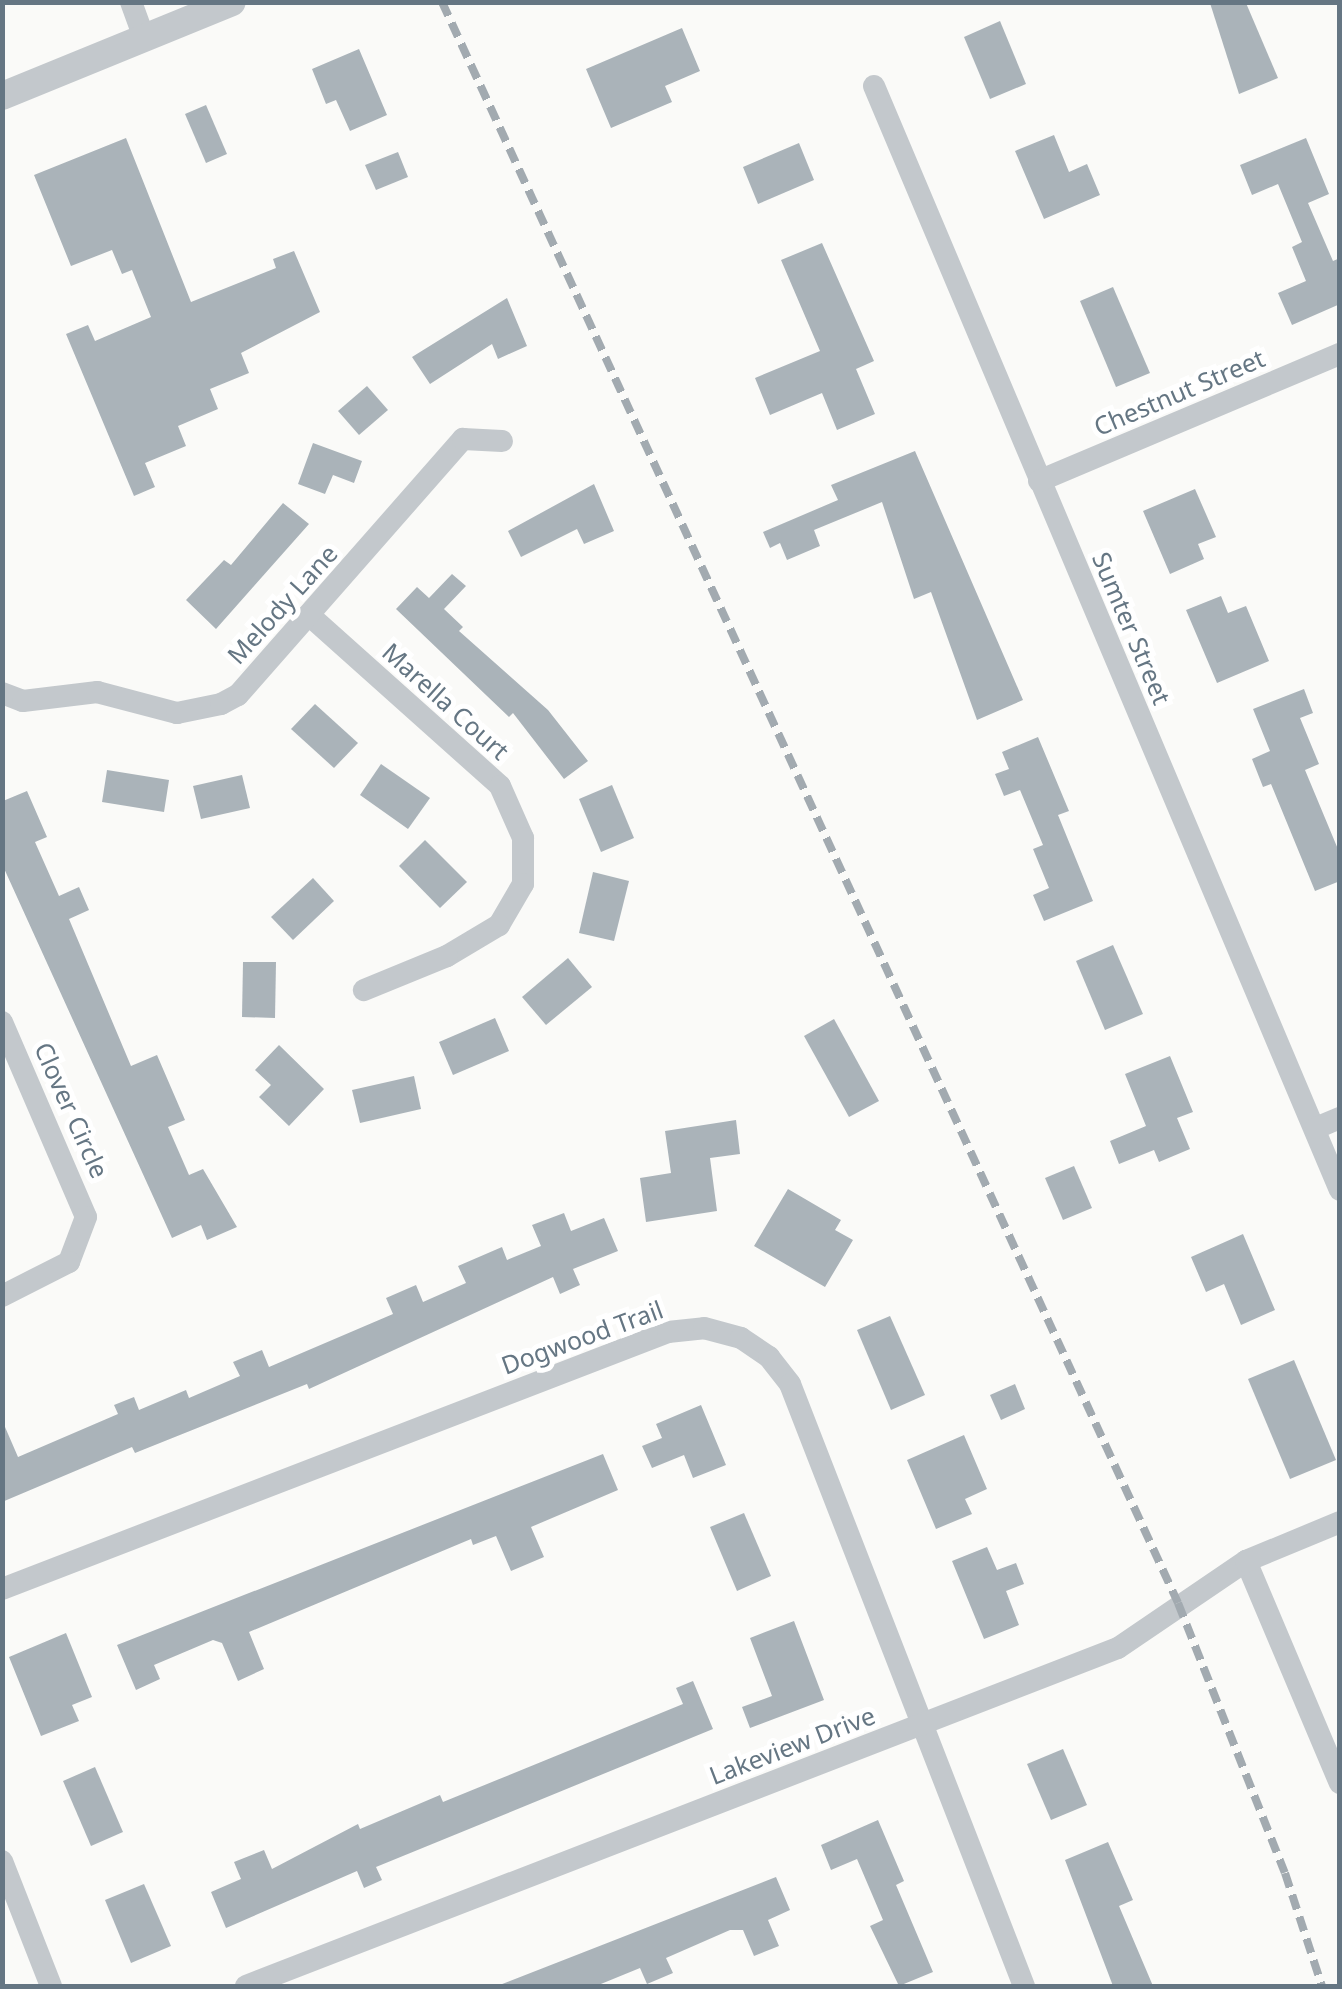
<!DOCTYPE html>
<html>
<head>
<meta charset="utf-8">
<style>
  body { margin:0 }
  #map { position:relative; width:1342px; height:1989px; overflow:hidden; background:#fafaf8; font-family:"Noto Sans",sans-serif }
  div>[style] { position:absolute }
  .building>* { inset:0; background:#aab3b9 }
  .minor>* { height:22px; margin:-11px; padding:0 11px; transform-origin:11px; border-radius:11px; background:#c3c8cc }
  .tertiary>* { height:28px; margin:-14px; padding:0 14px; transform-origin:14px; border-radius:14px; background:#c3c8cc }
  .rail>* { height:8px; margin-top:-4px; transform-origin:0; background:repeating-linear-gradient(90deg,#a2aab0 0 15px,transparent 0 23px) }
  span { translate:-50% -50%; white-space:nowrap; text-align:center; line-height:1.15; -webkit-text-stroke:10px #fff; paint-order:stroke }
  .street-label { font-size:25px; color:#657683 }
  .frame { position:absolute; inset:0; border:5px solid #657683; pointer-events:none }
</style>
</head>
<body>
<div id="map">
  <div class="building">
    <i style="clip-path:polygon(1210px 3px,1246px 3px,1278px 78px,1239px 94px)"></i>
    <i style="clip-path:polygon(1000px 21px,1026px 84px,990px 99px,964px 37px)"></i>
    <i style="clip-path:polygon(682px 28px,700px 71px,665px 86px,672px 102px,611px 128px,586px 69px)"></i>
    <i style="clip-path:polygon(359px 49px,387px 115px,350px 131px,336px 100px,326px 104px,312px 69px)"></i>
    <i style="clip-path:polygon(206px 105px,227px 154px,206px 163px,185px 114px)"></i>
    <i style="clip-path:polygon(1054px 135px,1069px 172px,1087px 164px,1100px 195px,1044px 219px,1015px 151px)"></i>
    <i style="clip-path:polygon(126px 138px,191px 302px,276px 268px,273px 259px,294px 251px,320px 312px,241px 353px,249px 373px,210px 389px,218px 409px,178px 426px,186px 446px,145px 463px,155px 487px,134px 496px,66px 334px,88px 325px,95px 341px,151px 317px,132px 270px,122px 274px,112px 250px,71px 266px,34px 175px)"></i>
    <i style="clip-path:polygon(1306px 138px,1329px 194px,1308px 203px,1333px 261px,1340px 258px,1340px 304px,1292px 325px,1278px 293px,1306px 281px,1292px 247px,1302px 242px,1278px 184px,1252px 195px,1240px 165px)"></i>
    <i style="clip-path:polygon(799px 143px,814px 180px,758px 204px,743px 167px)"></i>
    <i style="clip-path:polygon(398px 152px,408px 177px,376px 190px,365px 165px)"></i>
    <i style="clip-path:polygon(822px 243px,874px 361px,856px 369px,875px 414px,837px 430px,822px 393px,770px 415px,755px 378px,820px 351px,781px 260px)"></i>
    <i style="clip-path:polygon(1113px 287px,1150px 373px,1116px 387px,1080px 301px)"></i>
    <i style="clip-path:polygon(507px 298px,527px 346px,498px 359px,492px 344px,430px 384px,412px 357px)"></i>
    <i style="clip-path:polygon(367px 386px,388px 410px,359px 435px,338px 411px)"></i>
    <i style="clip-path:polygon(313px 443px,362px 461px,354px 483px,333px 475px,325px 494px,298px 484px)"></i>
    <i style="clip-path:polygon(915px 451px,1023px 700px,977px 720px,931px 592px,914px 599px,882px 502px,814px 530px,820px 546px,787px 560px,780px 543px,770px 548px,763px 532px,838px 500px,831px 485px)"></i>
    <i style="clip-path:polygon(594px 484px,614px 531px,584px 544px,577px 529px,521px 557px,508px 531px)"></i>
    <i style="clip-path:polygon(1195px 489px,1216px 537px,1198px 544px,1204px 559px,1170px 574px,1143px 511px)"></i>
    <i style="clip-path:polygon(283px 503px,309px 524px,216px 629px,186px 600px,224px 560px,231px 565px)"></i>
    <i style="clip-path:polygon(452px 574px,466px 586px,444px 609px,463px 627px,459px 631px,548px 710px,588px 761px,564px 779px,513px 713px,509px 717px,396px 609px,417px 587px,429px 598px)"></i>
    <i style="clip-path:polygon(1221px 596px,1228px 613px,1246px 606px,1269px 661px,1217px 683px,1186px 610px)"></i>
    <i style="clip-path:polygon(1304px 689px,1313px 713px,1300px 718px,1319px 764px,1305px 770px,1340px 854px,1340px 881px,1315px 891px,1271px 784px,1263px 787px,1252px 759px,1270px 751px,1253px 709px)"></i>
    <i style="clip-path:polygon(315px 704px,358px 743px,334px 768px,291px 729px)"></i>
    <i style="clip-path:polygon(1038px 737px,1069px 811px,1058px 815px,1093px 901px,1044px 921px,1033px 895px,1049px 888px,1033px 849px,1043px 845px,1020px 790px,1004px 796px,995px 774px,1009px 769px,1002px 752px)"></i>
    <i style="clip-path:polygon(381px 764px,430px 798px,408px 829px,360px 795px)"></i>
    <i style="clip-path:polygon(107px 770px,169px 780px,164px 812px,102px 802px)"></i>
    <i style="clip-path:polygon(242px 775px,250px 808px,201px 819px,193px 786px)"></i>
    <i style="clip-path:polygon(612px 785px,634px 838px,601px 852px,579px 799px)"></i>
    <i style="clip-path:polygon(27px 791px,47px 837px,35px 842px,59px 896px,79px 887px,89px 910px,69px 919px,131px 1066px,157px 1055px,185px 1120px,168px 1127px,189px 1175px,203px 1169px,237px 1227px,207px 1240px,201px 1225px,172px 1238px,2px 864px,3px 801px)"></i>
    <i style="clip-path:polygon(425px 840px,467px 882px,440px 908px,399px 866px)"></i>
    <i style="clip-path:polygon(593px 872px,629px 881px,614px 941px,579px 933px)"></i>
    <i style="clip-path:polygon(313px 878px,334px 901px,293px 940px,271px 917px)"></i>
    <i style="clip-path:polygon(1113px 945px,1143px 1014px,1105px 1030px,1076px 961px)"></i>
    <i style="clip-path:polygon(568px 958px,592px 987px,546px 1025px,522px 997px)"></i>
    <i style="clip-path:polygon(243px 962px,276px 962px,275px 1018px,242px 1017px)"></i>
    <i style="clip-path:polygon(495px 1018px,509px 1051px,453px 1075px,439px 1042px)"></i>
    <i style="clip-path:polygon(834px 1019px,879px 1101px,849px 1117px,804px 1036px)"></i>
    <i style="clip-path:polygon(279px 1045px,324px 1089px,289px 1126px,259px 1097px,271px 1085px,255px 1070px)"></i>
    <i style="clip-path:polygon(1170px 1056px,1193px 1112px,1177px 1118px,1190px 1149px,1159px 1162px,1154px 1150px,1119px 1164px,1110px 1141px,1146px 1126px,1125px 1074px)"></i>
    <i style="clip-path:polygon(414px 1076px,421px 1109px,360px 1123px,352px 1090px)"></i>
    <i style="clip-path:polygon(736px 1120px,740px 1154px,710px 1158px,717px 1211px,646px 1222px,640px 1178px,671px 1173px,665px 1131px)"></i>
    <i style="clip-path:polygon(1074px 1166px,1092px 1208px,1063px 1220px,1045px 1178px)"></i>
    <i style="clip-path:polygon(788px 1189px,841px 1220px,835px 1230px,853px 1240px,825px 1287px,754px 1246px)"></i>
    <i style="clip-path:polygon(564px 1213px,571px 1231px,604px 1218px,618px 1251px,573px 1269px,580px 1285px,560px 1294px,553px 1277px,309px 1389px,307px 1384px,135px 1453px,132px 1447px,2px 1502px,2px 1420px,18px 1457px,118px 1414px,114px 1405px,134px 1397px,139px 1410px,186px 1390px,189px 1398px,240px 1376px,233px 1362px,262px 1350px,269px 1367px,393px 1314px,386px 1298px,416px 1285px,423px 1302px,466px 1283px,458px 1266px,502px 1247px,507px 1260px,541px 1246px,532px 1225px)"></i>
    <i style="clip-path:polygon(1243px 1234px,1275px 1310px,1241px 1325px,1224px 1284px,1206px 1292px,1191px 1257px)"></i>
    <i style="clip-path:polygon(890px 1316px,925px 1395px,891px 1410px,857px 1330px)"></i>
    <i style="clip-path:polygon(1294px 1360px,1336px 1460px,1290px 1479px,1248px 1379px)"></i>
    <i style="clip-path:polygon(1015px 1384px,1025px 1409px,1001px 1420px,990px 1395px)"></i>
    <i style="clip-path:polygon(701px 1405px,726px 1465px,693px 1478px,684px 1455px,652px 1468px,642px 1446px,662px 1438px,656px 1424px)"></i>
    <i style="clip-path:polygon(964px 1435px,987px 1489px,965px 1499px,972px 1514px,936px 1529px,907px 1460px)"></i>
    <i style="clip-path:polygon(603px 1454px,618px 1490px,531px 1527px,544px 1557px,511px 1571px,496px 1536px,473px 1545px,471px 1539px,249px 1632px,264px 1669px,238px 1681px,222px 1643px,213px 1640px,154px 1665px,160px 1679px,136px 1690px,117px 1645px)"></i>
    <i style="clip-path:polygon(744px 1513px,771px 1576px,737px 1591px,710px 1527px)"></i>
    <i style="clip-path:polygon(987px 1547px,997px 1570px,1016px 1563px,1024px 1584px,1006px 1591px,1019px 1625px,984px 1639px,952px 1561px)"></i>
    <i style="clip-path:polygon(794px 1621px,824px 1700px,750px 1728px,742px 1707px,772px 1696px,750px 1638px)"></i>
    <i style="clip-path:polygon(66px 1633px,92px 1697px,72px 1705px,79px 1721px,41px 1736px,9px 1657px)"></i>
    <i style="clip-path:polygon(693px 1681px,713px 1729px,376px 1867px,382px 1880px,364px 1888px,357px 1871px,226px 1928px,211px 1892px,241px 1879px,234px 1862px,264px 1850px,272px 1869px,358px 1824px,360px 1829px,440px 1795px,443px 1802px,683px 1704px,676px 1688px)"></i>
    <i style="clip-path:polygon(1063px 1749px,1087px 1805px,1051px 1820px,1027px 1764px)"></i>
    <i style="clip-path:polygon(95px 1767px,123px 1832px,91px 1846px,63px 1781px)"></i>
    <i style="clip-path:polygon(878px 1820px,904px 1881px,896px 1885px,933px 1972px,899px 1986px,870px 1926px,883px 1920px,857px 1859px,831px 1870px,821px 1845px)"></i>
    <i style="clip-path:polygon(1108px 1842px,1133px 1900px,1119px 1906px,1153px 1986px,1113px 1986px,1065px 1860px)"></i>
    <i style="clip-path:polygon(776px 1877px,790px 1910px,768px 1920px,779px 1946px,754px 1956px,743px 1930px,730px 1930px,666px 1958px,673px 1973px,647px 1984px,640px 1968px,596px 1986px,497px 1986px)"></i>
    <i style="clip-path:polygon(144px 1884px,171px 1946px,131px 1963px,105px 1900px)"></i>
  </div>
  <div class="minor">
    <i style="left:131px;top:2px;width:38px;rotate:70deg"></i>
    <i style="left:874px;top:86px;width:1198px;rotate:67.12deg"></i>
    <i style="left:1039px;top:481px;width:327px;rotate:-22.9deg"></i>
    <i style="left:309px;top:615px;width:256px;rotate:41.8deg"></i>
    <i style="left:500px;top:786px;width:57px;rotate:66.1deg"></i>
    <i style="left:523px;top:838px;width:46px;rotate:90deg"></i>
    <i style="left:523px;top:884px;width:48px;rotate:120.3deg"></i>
    <i style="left:499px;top:925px;width:61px;rotate:149.2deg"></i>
    <i style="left:447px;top:956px;width:90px;rotate:157.7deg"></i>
    <i style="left:2px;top:693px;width:22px;rotate:21deg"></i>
    <i style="left:23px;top:701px;width:75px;rotate:-6.9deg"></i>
    <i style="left:97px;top:692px;width:83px;rotate:14.7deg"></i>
    <i style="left:177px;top:713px;width:45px;rotate:-11.6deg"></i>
    <i style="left:221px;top:704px;width:19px;rotate:-28deg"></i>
    <i style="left:238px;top:695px;width:341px;rotate:-48.7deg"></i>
    <i style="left:463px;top:439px;width:39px;rotate:3deg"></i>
    <i style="left:2px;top:1022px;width:212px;rotate:66.7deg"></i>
    <i style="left:86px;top:1217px;width:48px;rotate:110.7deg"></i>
    <i style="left:69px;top:1262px;width:75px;rotate:153.1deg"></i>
    <i style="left:1316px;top:1128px;width:26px;rotate:-23deg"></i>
    <i style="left:1246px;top:1561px;width:241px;rotate:67.1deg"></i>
    <i style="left:2px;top:1589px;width:714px;rotate:-21.1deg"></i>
    <i style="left:668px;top:1332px;width:36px;rotate:-6deg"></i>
    <i style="left:704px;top:1328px;width:38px;rotate:15deg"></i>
    <i style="left:741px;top:1338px;width:34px;rotate:34deg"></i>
    <i style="left:769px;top:1357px;width:34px;rotate:52deg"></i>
    <i style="left:790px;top:1384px;width:646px;rotate:68.76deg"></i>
    <i style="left:2px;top:1861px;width:134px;rotate:68.6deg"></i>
    <i style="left:246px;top:1986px;width:935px;rotate:-21.19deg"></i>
    <i style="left:1118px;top:1648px;width:155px;rotate:-34.2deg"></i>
    <i style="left:1246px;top:1561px;width:102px;rotate:-22.5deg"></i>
  </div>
  <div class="tertiary">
    <i style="left:2px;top:96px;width:248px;rotate:-22.2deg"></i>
  </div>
  <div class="rail">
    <i style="left:442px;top:2px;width:1762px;rotate:65.31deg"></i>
    <i style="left:1178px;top:1603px;width:290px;rotate:68.4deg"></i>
    <i style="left:1285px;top:1873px;width:119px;rotate:71.9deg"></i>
  </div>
  <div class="street-label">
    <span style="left:1179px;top:392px;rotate:-23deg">Chestnut Street</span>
    <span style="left:282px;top:604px;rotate:-48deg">Melody Lane</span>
    <span style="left:1132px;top:628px;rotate:67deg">Sumter Street</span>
    <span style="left:446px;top:701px;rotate:42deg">Marella Court</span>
    <span style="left:72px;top:1110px;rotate:66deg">Clover Circle</span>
    <span style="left:582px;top:1337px;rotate:-20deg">Dogwood Trail</span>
    <span style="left:792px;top:1745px;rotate:-21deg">Lakeview Drive</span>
  </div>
  <div class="frame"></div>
</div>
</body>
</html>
